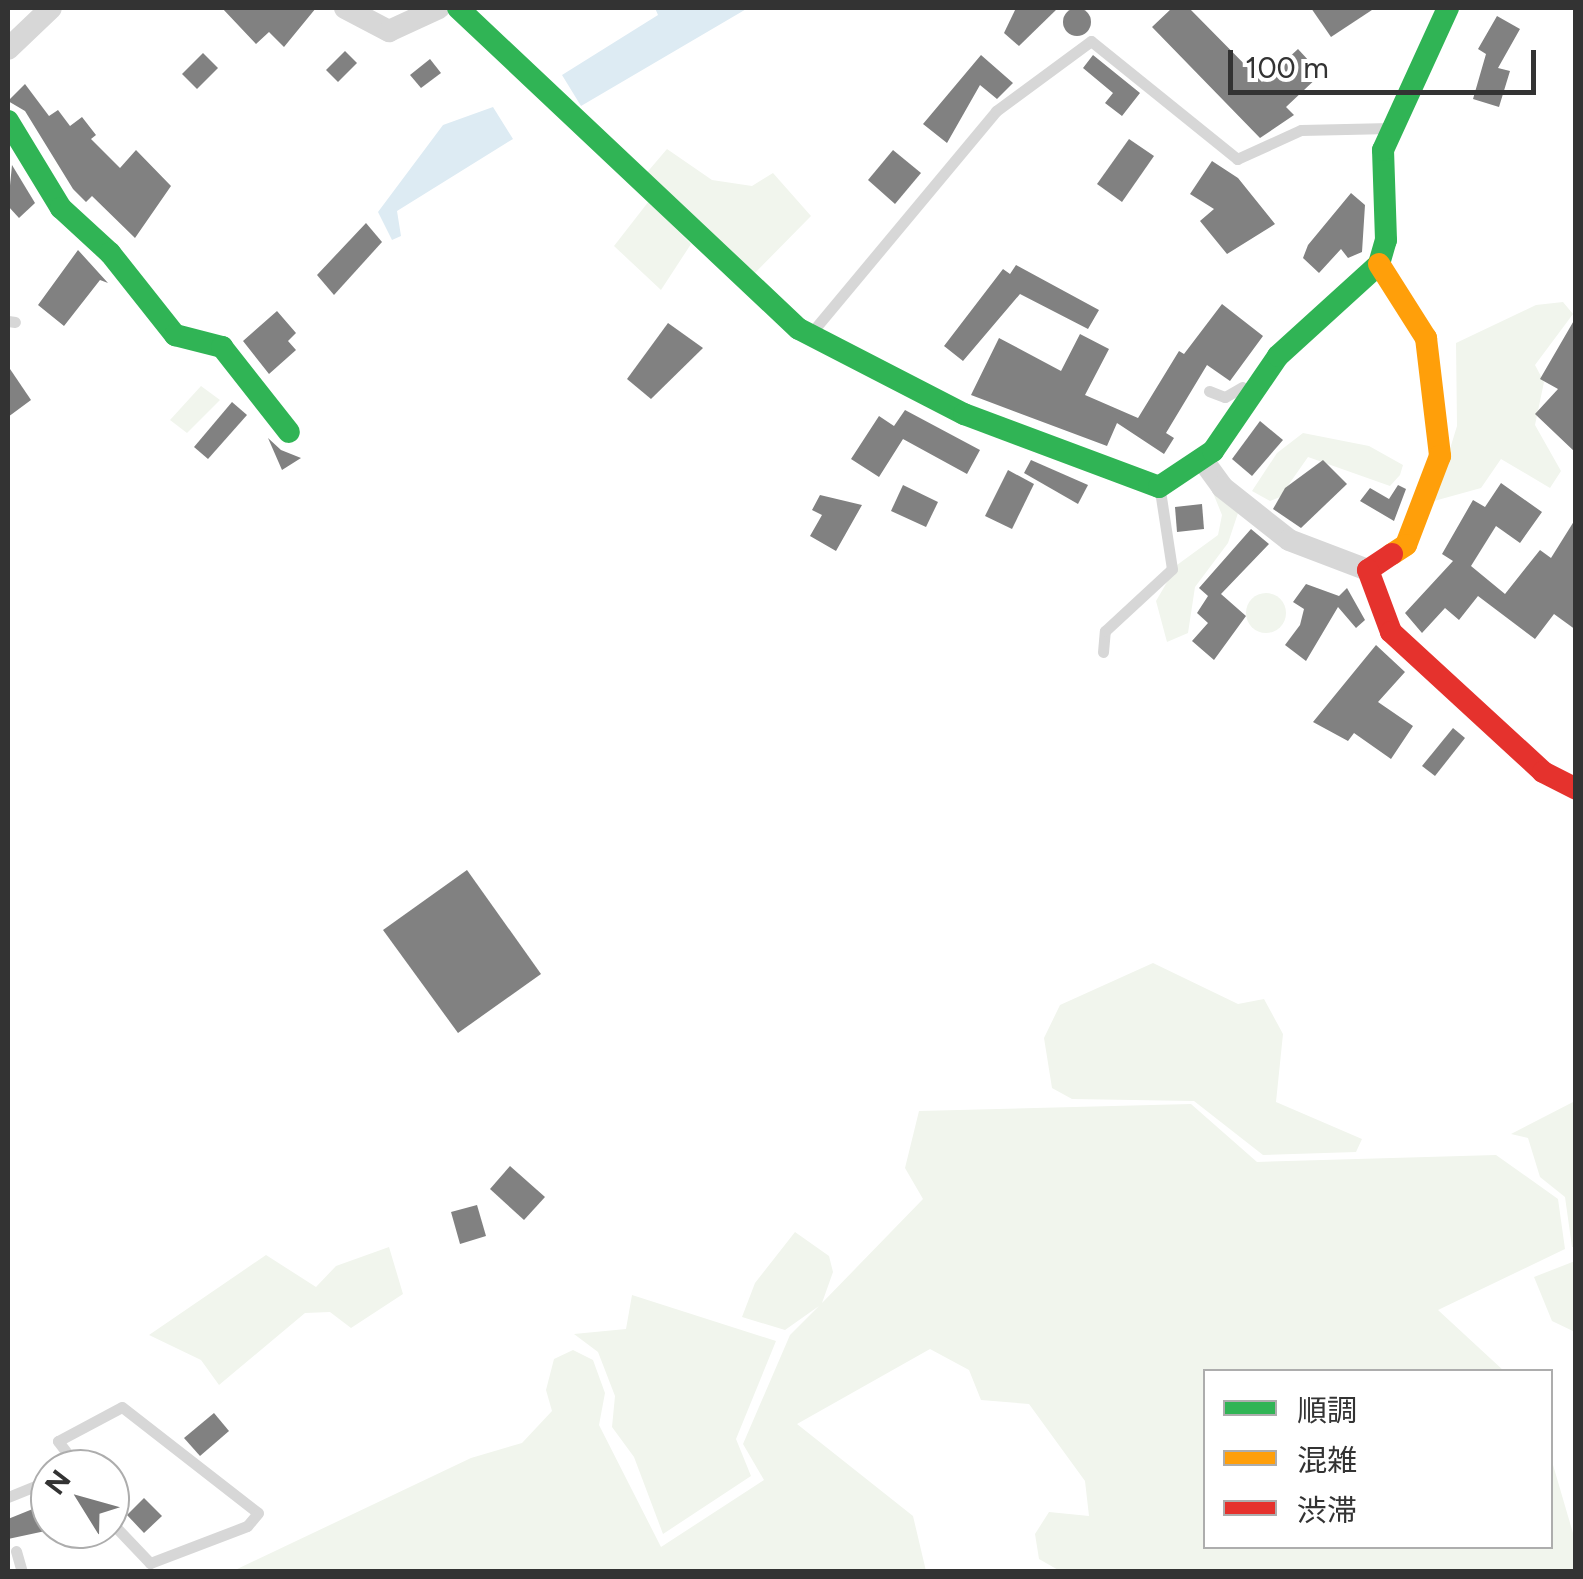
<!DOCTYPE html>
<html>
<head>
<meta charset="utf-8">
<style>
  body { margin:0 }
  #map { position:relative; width:1583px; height:1579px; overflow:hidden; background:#fff; font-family:Figtree,"Noto Sans JP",sans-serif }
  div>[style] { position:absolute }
  .green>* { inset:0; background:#f1f5ed }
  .round { border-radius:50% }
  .water>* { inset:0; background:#ddebf3 }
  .building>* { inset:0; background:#818181 }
  .lane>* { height:11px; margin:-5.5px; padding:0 5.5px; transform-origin:5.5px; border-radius:5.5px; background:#d7d7d7 }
  .street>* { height:22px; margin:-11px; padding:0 11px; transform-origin:11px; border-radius:11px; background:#d7d7d7 }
  .fast>* { height:22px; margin:-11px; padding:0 11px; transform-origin:11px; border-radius:11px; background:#30b455 }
  .slow>* { height:22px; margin:-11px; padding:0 11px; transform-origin:11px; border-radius:11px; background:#ff9f0a }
  .jam>* { height:22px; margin:-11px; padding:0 11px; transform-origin:11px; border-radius:11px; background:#e5322d }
  span { translate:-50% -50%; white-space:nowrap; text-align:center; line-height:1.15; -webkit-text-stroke:10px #fff; paint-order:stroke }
  .frame { position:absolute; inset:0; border:10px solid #333; pointer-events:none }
  .legend { position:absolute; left:1203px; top:1369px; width:350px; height:180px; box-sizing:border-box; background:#fff; border:2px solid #adadad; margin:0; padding:12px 18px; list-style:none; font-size:30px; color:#333 }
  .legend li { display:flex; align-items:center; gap:20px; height:50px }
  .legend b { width:50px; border:2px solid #adadad }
  .north { position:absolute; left:30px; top:1449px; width:100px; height:100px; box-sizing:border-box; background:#fff; border:2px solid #adadad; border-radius:50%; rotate:307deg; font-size:28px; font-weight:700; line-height:40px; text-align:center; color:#333 }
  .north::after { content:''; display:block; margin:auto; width:35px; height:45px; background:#7a7a7a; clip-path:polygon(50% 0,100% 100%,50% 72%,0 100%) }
  .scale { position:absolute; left:1228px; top:50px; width:308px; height:45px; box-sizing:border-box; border:5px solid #333; border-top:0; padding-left:12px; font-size:30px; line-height:35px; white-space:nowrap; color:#333; -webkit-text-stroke:8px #fff; paint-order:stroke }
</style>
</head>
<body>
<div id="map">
  <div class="green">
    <i style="clip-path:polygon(667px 149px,712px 180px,752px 186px,773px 173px,811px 216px,752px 276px,644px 176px)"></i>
    <i style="clip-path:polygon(649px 201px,691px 244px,661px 290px,614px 246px)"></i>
    <i style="clip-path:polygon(1563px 302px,1573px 314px,1535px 365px,1544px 382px,1535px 425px,1561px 471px,1550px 488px,1501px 459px,1481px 488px,1434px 501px,1457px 426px,1456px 343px,1536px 305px)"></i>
    <i style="clip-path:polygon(201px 386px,220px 400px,187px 433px,170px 420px)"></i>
    <i style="clip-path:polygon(1303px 433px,1369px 446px,1403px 465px,1400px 475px,1390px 486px,1308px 457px,1280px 497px,1270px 501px,1252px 491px,1277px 453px)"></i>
    <i style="clip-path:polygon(1209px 483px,1239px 510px,1228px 543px,1195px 587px,1188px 633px,1167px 642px,1156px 601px,1177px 565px,1218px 535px,1222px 515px)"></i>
    <i class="round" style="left:1246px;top:593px;width:40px;height:40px"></i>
    <i style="clip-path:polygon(1153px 963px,1238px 1004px,1264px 999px,1283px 1034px,1276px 1102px,1362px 1139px,1356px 1152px,1263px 1155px,1194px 1101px,1072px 1099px,1052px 1088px,1044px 1038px,1060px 1005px)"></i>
    <i style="clip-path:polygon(1575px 1101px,1576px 1247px,1572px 1247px,1565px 1197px,1540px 1177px,1528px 1138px,1511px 1134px)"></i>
    <i style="clip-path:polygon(1191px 1104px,1257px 1162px,1496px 1155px,1558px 1199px,1565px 1249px,1438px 1310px,1504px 1371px,1206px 1372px,1206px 1546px,1550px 1546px,1551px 1458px,1575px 1540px,1575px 1571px,1060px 1571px,1039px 1559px,1035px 1534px,1049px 1512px,1089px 1516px,1085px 1481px,1029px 1404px,981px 1400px,969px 1370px,930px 1349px,797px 1424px,913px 1516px,926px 1571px,233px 1571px,471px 1458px,522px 1443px,552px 1411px,546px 1390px,554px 1359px,573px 1350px,593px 1360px,605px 1393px,599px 1425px,661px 1547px,764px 1480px,743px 1444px,790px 1335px,819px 1306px,785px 1330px,742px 1317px,755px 1283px,795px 1232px,829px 1256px,833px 1272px,822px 1303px,923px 1199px,905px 1168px,919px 1111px)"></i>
    <i style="clip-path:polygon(389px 1247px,403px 1294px,351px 1328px,330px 1312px,305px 1313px,219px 1385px,201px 1360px,149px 1335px,266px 1255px,316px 1287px,336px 1266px)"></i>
    <i style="clip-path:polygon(1575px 1261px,1575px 1332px,1552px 1321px,1534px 1277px)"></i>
    <i style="clip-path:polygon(632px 1295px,776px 1341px,736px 1439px,751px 1476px,663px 1534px,634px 1457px,612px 1427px,615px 1396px,598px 1352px,574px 1334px,626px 1329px)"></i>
  </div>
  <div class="water">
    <i style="clip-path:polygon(655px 8px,748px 8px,581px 106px,562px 75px,658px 15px)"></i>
    <i style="clip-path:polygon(493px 107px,513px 139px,397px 211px,401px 236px,392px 240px,378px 212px,443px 125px)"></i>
  </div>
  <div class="building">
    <i class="round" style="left:1063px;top:8px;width:28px;height:28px"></i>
    <i style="clip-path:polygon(222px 8px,316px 8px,284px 47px,269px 32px,256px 44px)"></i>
    <i style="clip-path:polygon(1016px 8px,1058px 8px,1019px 46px,1004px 33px)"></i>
    <i style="clip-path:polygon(1172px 8px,1189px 8px,1262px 82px,1298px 49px,1321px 74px,1286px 107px,1294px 115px,1260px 138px,1152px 27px)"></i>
    <i style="clip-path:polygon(1311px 8px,1375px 8px,1331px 37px)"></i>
    <i style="clip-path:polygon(1497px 16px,1520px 29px,1498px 68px,1510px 71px,1499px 107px,1473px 99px,1486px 54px,1478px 49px)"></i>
    <i style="clip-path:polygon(345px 51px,357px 63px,338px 82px,326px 70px)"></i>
    <i style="clip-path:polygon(203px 53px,218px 68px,197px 89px,182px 74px)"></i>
    <i style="clip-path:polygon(981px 55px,1013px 83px,997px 99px,980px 85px,947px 143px,923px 124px)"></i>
    <i style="clip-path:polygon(1093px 55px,1140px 93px,1122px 116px,1105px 103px,1113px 93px,1083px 68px)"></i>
    <i style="clip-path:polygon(430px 59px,441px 73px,421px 88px,410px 75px)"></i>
    <i style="clip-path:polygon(25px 84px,49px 116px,58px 110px,70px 126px,82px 117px,96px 135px,91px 139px,120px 168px,136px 150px,171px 186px,135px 238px,92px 196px,86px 202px,73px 189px,25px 111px,8px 101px)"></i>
    <i style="clip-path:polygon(1129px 139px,1154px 156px,1122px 202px,1097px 184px)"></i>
    <i style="clip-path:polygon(893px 150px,921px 173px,895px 204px,868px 180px)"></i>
    <i style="clip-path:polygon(1212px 161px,1238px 178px,1275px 224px,1227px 254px,1200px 221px,1214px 209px,1190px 194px)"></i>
    <i style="clip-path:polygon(12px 165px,35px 203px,19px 218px,8px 206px)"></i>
    <i style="clip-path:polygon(1351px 193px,1365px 205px,1362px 252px,1348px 258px,1341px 249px,1319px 273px,1303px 258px,1308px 245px)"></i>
    <i style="clip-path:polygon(366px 223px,382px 242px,334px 295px,317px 275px)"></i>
    <i style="clip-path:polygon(78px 250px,108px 283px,100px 280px,64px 326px,38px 305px)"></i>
    <i style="clip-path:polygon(1016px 265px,1099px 310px,1088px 329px,1020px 294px,963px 361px,944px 346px,1003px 269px,1010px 274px)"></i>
    <i style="clip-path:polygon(1222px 304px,1263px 336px,1230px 381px,1207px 365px,1166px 433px,1174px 438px,1164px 454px,1117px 423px,1107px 446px,971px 395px,999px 338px,1061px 371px,1080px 334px,1109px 349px,1085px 395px,1138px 418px,1179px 351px,1184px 354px)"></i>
    <i style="clip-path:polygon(277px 311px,296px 333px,288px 341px,296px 350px,269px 374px,243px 341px)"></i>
    <i style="clip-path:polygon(1576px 317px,1576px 453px,1535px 414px,1558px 389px,1540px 379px)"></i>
    <i style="clip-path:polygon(668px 323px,703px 348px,651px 399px,627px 379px)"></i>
    <i style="clip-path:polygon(8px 366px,31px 400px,8px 417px)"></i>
    <i style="clip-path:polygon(232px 402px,247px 415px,208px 459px,194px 447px)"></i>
    <i style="clip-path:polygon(905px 410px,980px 450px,967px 474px,903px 439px,879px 477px,851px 459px,879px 416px,894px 426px)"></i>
    <i style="clip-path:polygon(1260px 421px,1283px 440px,1252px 476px,1232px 459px)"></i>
    <i style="clip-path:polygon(268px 438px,281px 450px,301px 458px,282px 470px)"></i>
    <i style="clip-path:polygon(1031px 460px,1088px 485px,1078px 504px,1024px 473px)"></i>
    <i style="clip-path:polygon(1323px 460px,1347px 484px,1301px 528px,1273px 509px,1285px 488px)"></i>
    <i style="clip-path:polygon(1008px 470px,1034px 484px,1012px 529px,985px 516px)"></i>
    <i style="clip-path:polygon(1501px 483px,1542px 512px,1520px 543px,1496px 526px,1471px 566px,1505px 594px,1540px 550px,1551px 558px,1576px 518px,1576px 630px,1554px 614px,1535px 639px,1478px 596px,1459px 620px,1445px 608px,1422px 633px,1405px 613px,1453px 561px,1442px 554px,1473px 500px,1485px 507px)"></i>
    <i style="clip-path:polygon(903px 485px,938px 502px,926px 527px,891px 511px)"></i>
    <i style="clip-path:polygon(1398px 485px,1406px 489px,1394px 521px,1360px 501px,1370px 488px,1389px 499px)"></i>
    <i style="clip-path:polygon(820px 495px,862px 505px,836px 551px,810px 536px,822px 515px,812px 510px)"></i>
    <i style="clip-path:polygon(1202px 504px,1204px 529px,1177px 532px,1175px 507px)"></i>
    <i style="clip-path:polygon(1251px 529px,1269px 544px,1221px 594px,1246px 616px,1214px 660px,1192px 641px,1208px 623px,1197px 613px,1208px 596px,1199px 588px)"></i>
    <i style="clip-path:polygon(1306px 584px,1339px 596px,1347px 588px,1365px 620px,1356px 628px,1338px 607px,1306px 661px,1285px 645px,1300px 625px,1304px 609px,1293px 602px)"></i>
    <i style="clip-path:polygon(1376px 645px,1405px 672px,1378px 702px,1413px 726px,1391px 759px,1354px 733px,1348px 741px,1313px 722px)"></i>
    <i style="clip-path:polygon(1453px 728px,1465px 738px,1435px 776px,1422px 766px)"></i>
    <i style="clip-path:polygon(467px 870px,541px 974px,458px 1033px,383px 930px)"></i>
    <i style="clip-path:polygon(510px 1166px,545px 1197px,524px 1220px,490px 1189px)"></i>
    <i style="clip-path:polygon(477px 1205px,486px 1236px,460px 1244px,451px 1212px)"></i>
    <i style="clip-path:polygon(214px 1413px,229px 1431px,200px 1456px,184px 1438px)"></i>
    <i style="clip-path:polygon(144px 1498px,162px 1516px,144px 1533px,127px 1515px)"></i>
    <i style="clip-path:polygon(50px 1502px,50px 1530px,8px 1539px,8px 1519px)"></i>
  </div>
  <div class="lane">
    <i style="left:8px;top:321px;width:7px;rotate:8deg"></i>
    <i style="left:812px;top:332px;width:288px;rotate:-50.2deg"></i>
    <i style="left:996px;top:111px;width:118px;rotate:-36.4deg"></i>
    <i style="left:1091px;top:41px;width:188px;rotate:38.9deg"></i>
    <i style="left:1237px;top:159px;width:70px;rotate:-24.4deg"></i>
    <i style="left:1301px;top:130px;width:89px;rotate:-1.3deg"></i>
    <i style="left:1209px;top:391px;width:17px;rotate:21deg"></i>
    <i style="left:1225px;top:397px;width:20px;rotate:-30deg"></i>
    <i style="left:1103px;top:652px;width:21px;rotate:-85deg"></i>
    <i style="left:1105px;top:631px;width:91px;rotate:-42.8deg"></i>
    <i style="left:1172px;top:569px;width:79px;rotate:-98.7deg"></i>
    <i style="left:79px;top:1469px;width:35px;rotate:-127deg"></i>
    <i style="left:58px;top:1441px;width:72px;rotate:-28deg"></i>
    <i style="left:122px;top:1407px;width:172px;rotate:37.9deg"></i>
    <i style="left:258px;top:1513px;width:17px;rotate:130deg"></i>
    <i style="left:247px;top:1526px;width:104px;rotate:159.1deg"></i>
    <i style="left:150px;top:1563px;width:58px;rotate:-133.6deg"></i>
    <i style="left:8px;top:1497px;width:45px;rotate:-22deg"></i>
    <i style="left:16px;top:1551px;width:22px;rotate:74deg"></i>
  </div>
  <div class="street">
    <i style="left:345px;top:8px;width:50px;rotate:27.6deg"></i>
    <i style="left:389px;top:31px;width:55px;rotate:-24.7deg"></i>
    <i style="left:8px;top:49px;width:59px;rotate:-43.6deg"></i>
    <i style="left:1202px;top:459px;width:34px;rotate:54deg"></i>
    <i style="left:1222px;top:487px;width:85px;rotate:38.3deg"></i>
    <i style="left:1289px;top:540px;width:85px;rotate:20.8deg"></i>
  </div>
  <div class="fast">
    <i style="left:458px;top:8px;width:468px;rotate:43.3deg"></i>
    <i style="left:799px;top:329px;width:186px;rotate:27.3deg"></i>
    <i style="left:964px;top:414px;width:208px;rotate:20.5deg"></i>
    <i style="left:1159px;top:487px;width:65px;rotate:-33.7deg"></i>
    <i style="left:1213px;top:451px;width:115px;rotate:-55.6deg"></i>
    <i style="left:1278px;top:356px;width:137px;rotate:-42.3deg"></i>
    <i style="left:1379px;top:264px;width:25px;rotate:-74deg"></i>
    <i style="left:1386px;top:240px;width:90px;rotate:-91.9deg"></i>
    <i style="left:1383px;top:150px;width:156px;rotate:-65.4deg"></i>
    <i style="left:8px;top:121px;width:102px;rotate:58.7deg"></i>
    <i style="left:61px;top:208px;width:67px;rotate:42.6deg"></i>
    <i style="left:110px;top:253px;width:105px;rotate:51.6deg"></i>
    <i style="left:175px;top:335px;width:49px;rotate:14.3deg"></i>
    <i style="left:222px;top:347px;width:108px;rotate:51.8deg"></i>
  </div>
  <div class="slow">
    <i style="left:1379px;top:264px;width:88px;rotate:57.6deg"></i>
    <i style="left:1426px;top:338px;width:119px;rotate:83.2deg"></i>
    <i style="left:1440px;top:456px;width:95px;rotate:110.9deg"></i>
    <i style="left:1406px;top:545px;width:17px;rotate:147deg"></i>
  </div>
  <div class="jam">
    <i style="left:1392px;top:554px;width:29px;rotate:146deg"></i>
    <i style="left:1368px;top:570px;width:66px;rotate:69.6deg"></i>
    <i style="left:1391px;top:632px;width:207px;rotate:42.6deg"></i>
    <i style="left:1543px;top:772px;width:37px;rotate:27deg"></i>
  </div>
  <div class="frame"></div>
  <ul class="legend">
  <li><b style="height:12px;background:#30b455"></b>順調</li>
  <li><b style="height:12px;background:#ff9f0a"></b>混雑</li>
  <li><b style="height:12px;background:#e5322d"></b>渋滞</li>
  </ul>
  <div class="north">N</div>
  <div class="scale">100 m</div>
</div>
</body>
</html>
